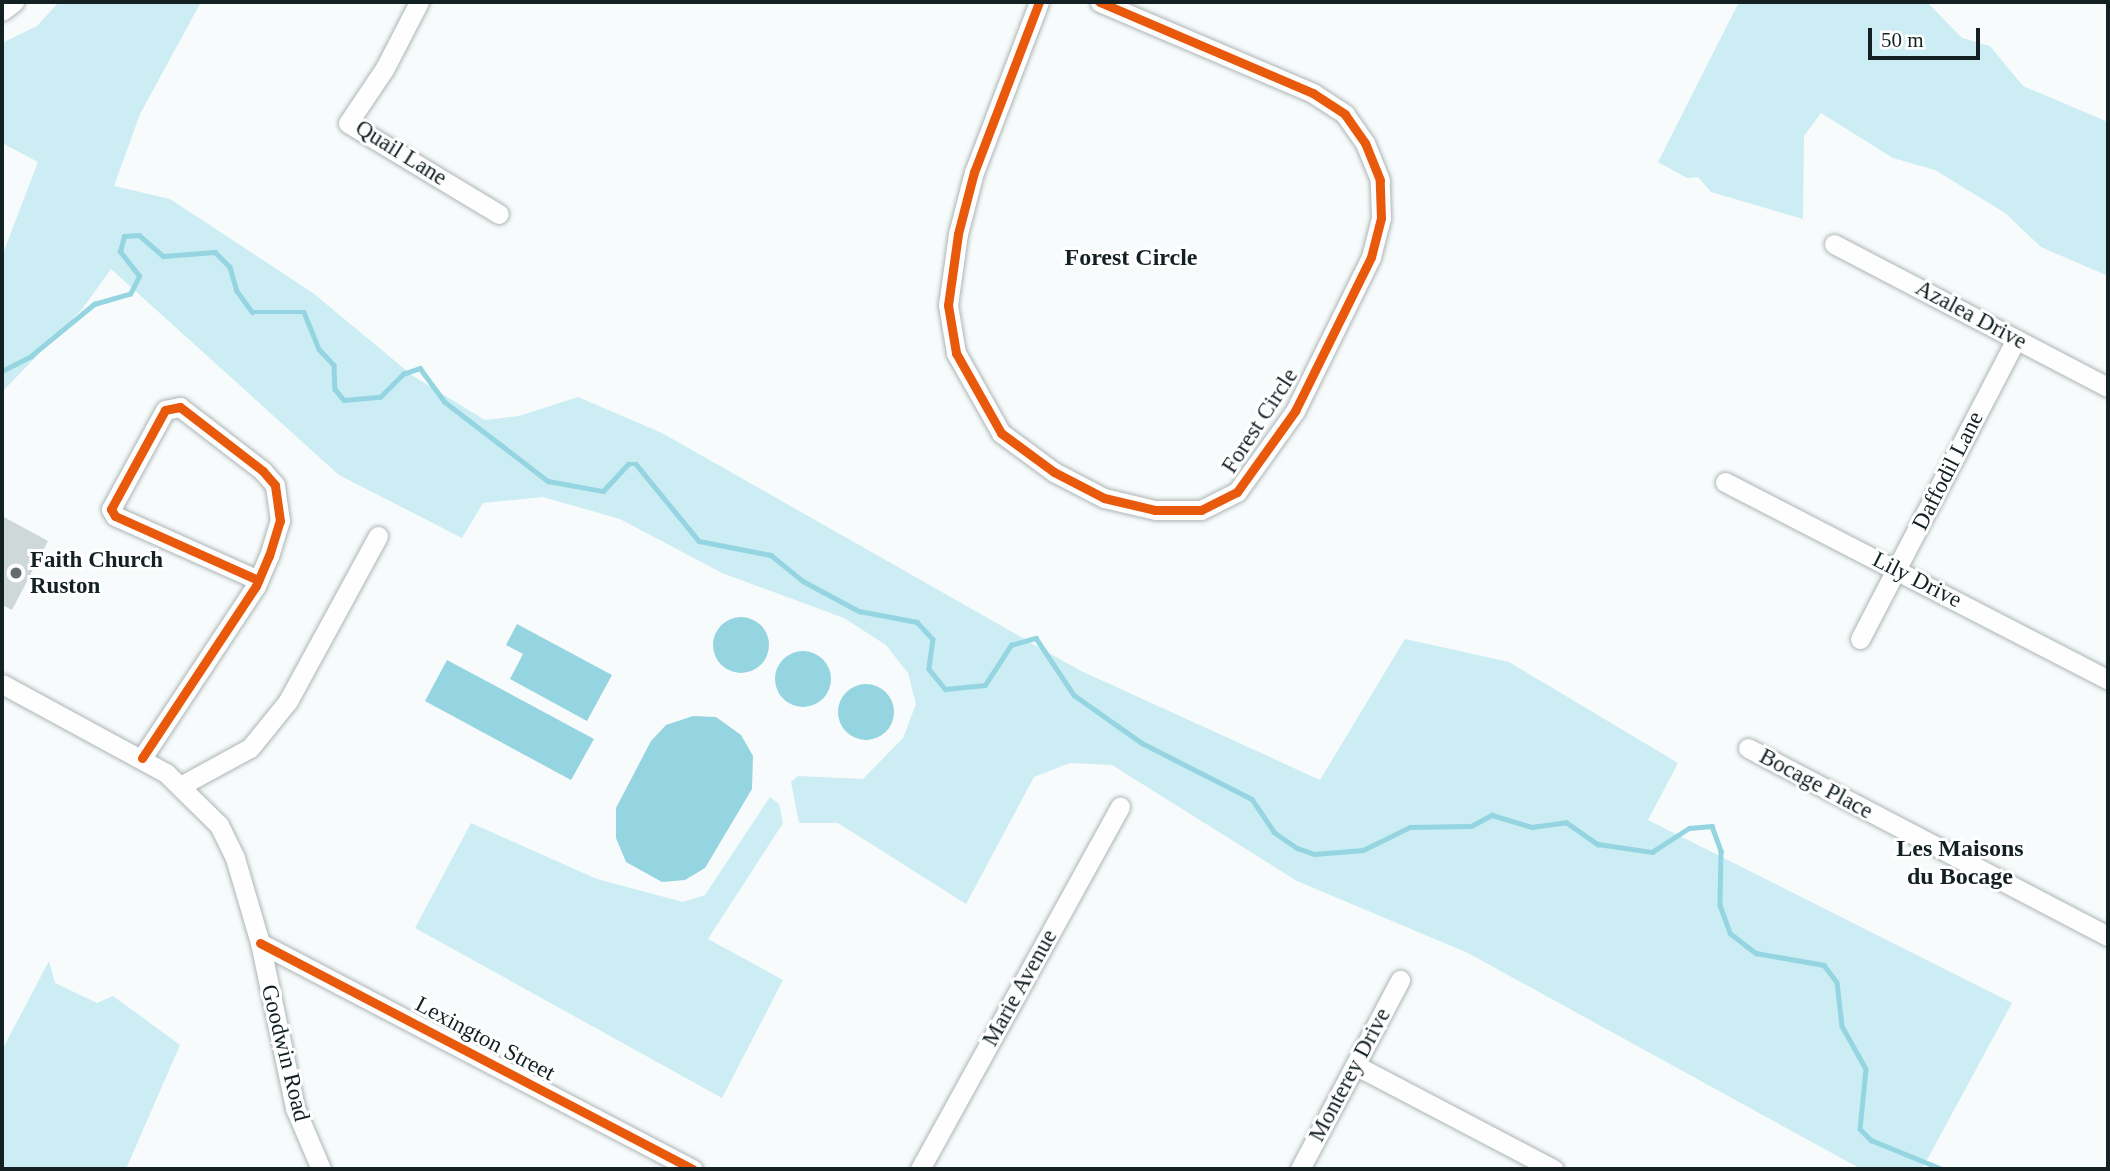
<!DOCTYPE html>
<html>
<head>
<meta charset="utf-8">
<style>
  body { margin:0 }
  #map { position:relative; width:2110px; height:1171px; overflow:hidden; background:#f7fbfb; font-family:"Times New Roman",serif }
  div>[style] { position:absolute }
  .green>* { inset:0; background:#ccedf3 }
  .water>* { inset:0; background:#94d5e1 }
  .round { border-radius:50% }
  .stream>* { height:4.5px; margin:-2.25px; padding:0 2.25px; transform-origin:2.25px; border-radius:2.25px; background:#94d5e1 }
  .building>* { inset:0; background:#cfd8d9 }
  .roads { filter:drop-shadow(0 0 2px #acb5b6) drop-shadow(0 0 2px #acb5b6) }
  .minor>* { height:19px; margin:-9.5px; padding:0 9.5px; transform-origin:9.5px; border-radius:9.5px; background:#fefefe }
  .cycleway>* { height:9px; margin:-4.5px; padding:0 4.5px; transform-origin:4.5px; border-radius:4.5px; background:#e8590c }
  .dots>* { width:19px; height:19px; translate:-50% -50%; box-sizing:border-box; border:4px solid #fff; border-radius:50% }
  span { translate:-50% -50%; white-space:nowrap; text-align:center; line-height:1.15; -webkit-text-stroke:6px #fff; paint-order:stroke }
  .street-label { font-size:23px; color:#132123 }
  .poi-label { font-size:23px; color:#132123; font-weight:700 }
  .left { translate:0 -50%; text-align:left }
  .neighbourhood-label { font-size:24px; color:#132123; font-weight:700 }
  .frame { position:absolute; inset:0; border:4px solid #132123; pointer-events:none }
  .scale { position:absolute; left:1868px; top:28px; width:112px; height:32px; box-sizing:border-box; border:4px solid #132123; border-top:0; padding-left:9px; font-size:21px; line-height:24px; white-space:nowrap; color:#132123; -webkit-text-stroke:5px #fff; paint-order:stroke }
</style>
</head>
<body>
<div id="map">
  <div class="green">
    <i style="clip-path:polygon(59px 2px,201px 2px,140px 114px,114px 186px,170px 199px,313px 293px,413px 376px,485px 420px,519px 416px,578px 397px,662px 433px,1079px 670px,1320px 780px,1405px 639px,1509px 662px,1678px 763px,1648px 820px,2012px 1003px,1922px 1169px,1861px 1169px,1468px 953px,1297px 881px,1112px 765px,1070px 763px,1034px 777px,966px 904px,838px 823px,799px 823px,791px 782px,798px 776px,863px 779px,903px 738px,916px 704px,908px 673px,886px 645px,844px 618px,722px 573px,620px 519px,543px 497px,483px 503px,462px 538px,339px 475px,111px 269px,83px 308px,2px 392px,2px 256px,38px 162px,2px 143px,2px 43px,37px 26px)"></i>
    <i style="clip-path:polygon(1739px 2px,1927px 2px,1962px 38px,1990px 46px,2023px 86px,2108px 122px,2108px 276px,2041px 247px,2005px 213px,1935px 170px,1893px 158px,1821px 113px,1804px 136px,1803px 219px,1711px 192px,1698px 177px,1687px 178px,1658px 162px)"></i>
    <i style="clip-path:polygon(770px 797px,779px 804px,783px 823px,708px 939px,783px 980px,722px 1098px,415px 928px,471px 823px,597px 879px,683px 902px,705px 895px)"></i>
    <i style="clip-path:polygon(49px 961px,55px 983px,97px 1003px,113px 996px,180px 1045px,126px 1169px,2px 1169px,2px 1050px)"></i>
  </div>
  <div class="water">
    <i class="round" style="left:713px;top:617px;width:56px;height:56px"></i>
    <i style="clip-path:polygon(517px 624px,612px 675px,587px 721px,510px 679px,523px 654px,506px 645px)"></i>
    <i class="round" style="left:775px;top:651px;width:56px;height:56px"></i>
    <i style="clip-path:polygon(447px 660px,594px 739px,571px 780px,425px 701px)"></i>
    <i class="round" style="left:838px;top:684px;width:56px;height:56px"></i>
    <i style="clip-path:polygon(693px 716px,716px 717px,741px 735px,753px 756px,752px 789px,705px 868px,685px 880px,662px 882px,626px 862px,616px 838px,616px 808px,651px 741px,666px 725px)"></i>
  </div>
  <div class="stream">
    <i style="left:2px;top:371px;width:33px;rotate:-27deg"></i>
    <i style="left:31px;top:356px;width:82px;rotate:-39.5deg"></i>
    <i style="left:94px;top:304px;width:37px;rotate:-16deg"></i>
    <i style="left:130px;top:294px;width:20px;rotate:-63deg"></i>
    <i style="left:139px;top:276px;width:31px;rotate:-128deg"></i>
    <i style="left:120px;top:252px;width:16px;rotate:-76deg"></i>
    <i style="left:124px;top:236px;width:15px;rotate:-4deg"></i>
    <i style="left:139px;top:235px;width:32px;rotate:41deg"></i>
    <i style="left:163px;top:256px;width:52px;rotate:-4.4deg"></i>
    <i style="left:215px;top:252px;width:21px;rotate:45deg"></i>
    <i style="left:230px;top:267px;width:25px;rotate:74deg"></i>
    <i style="left:237px;top:291px;width:26px;rotate:54deg"></i>
    <i style="left:252px;top:312px;width:52px"></i>
    <i style="left:304px;top:312px;width:40px;rotate:68deg"></i>
    <i style="left:319px;top:349px;width:22px;rotate:47deg"></i>
    <i style="left:334px;top:365px;width:24px;rotate:88deg"></i>
    <i style="left:335px;top:389px;width:14px;rotate:51deg"></i>
    <i style="left:344px;top:400px;width:36px;rotate:-5deg"></i>
    <i style="left:380px;top:397px;width:33px;rotate:-45deg"></i>
    <i style="left:403px;top:374px;width:18px;rotate:-19deg"></i>
    <i style="left:420px;top:368px;width:42px;rotate:53.7deg"></i>
    <i style="left:445px;top:402px;width:130px;rotate:37.5deg"></i>
    <i style="left:548px;top:481px;width:56px;rotate:10.3deg"></i>
    <i style="left:603px;top:491px;width:37px;rotate:-47deg"></i>
    <i style="left:628px;top:464px;width:8px"></i>
    <i style="left:636px;top:464px;width:99px;rotate:50.7deg"></i>
    <i style="left:699px;top:541px;width:73px;rotate:11deg"></i>
    <i style="left:771px;top:555px;width:41px;rotate:39.1deg"></i>
    <i style="left:803px;top:581px;width:64px;rotate:28.2deg"></i>
    <i style="left:859px;top:611px;width:59px;rotate:10.7deg"></i>
    <i style="left:917px;top:622px;width:23px;rotate:47deg"></i>
    <i style="left:933px;top:639px;width:30px;rotate:98deg"></i>
    <i style="left:929px;top:669px;width:26px;rotate:51deg"></i>
    <i style="left:945px;top:689px;width:40px;rotate:-5.7deg"></i>
    <i style="left:985px;top:685px;width:48px;rotate:-57deg"></i>
    <i style="left:1011px;top:645px;width:26px;rotate:-16deg"></i>
    <i style="left:1036px;top:638px;width:69px;rotate:56.3deg"></i>
    <i style="left:1074px;top:695px;width:83px;rotate:35.2deg"></i>
    <i style="left:1142px;top:743px;width:123px;rotate:27deg"></i>
    <i style="left:1252px;top:799px;width:40px;rotate:56deg"></i>
    <i style="left:1274px;top:832px;width:28px;rotate:35deg"></i>
    <i style="left:1297px;top:848px;width:18px;rotate:19deg"></i>
    <i style="left:1314px;top:854px;width:49px;rotate:-4.7deg"></i>
    <i style="left:1363px;top:850px;width:52px;rotate:-26.1deg"></i>
    <i style="left:1410px;top:827px;width:61px;rotate:-0.9deg"></i>
    <i style="left:1471px;top:826px;width:24px;rotate:-28deg"></i>
    <i style="left:1492px;top:815px;width:42px;rotate:16.7deg"></i>
    <i style="left:1532px;top:827px;width:34px;rotate:-8deg"></i>
    <i style="left:1566px;top:822px;width:39px;rotate:35deg"></i>
    <i style="left:1598px;top:844px;width:55px;rotate:8.4deg"></i>
    <i style="left:1652px;top:852px;width:44px;rotate:-33deg"></i>
    <i style="left:1689px;top:828px;width:23px;rotate:-5deg"></i>
    <i style="left:1712px;top:826px;width:27px;rotate:70deg"></i>
    <i style="left:1721px;top:851px;width:54px;rotate:91.1deg"></i>
    <i style="left:1720px;top:905px;width:30px;rotate:70deg"></i>
    <i style="left:1730px;top:933px;width:33px;rotate:38deg"></i>
    <i style="left:1756px;top:953px;width:69px;rotate:10deg"></i>
    <i style="left:1824px;top:965px;width:21px;rotate:53deg"></i>
    <i style="left:1837px;top:982px;width:44px;rotate:83.5deg"></i>
    <i style="left:1842px;top:1026px;width:49px;rotate:60.8deg"></i>
    <i style="left:1866px;top:1069px;width:60px;rotate:95.7deg"></i>
    <i style="left:1860px;top:1129px;width:16px;rotate:45deg"></i>
    <i style="left:1871px;top:1140px;width:77px;rotate:22.2deg"></i>
  </div>
  <div class="building">
    <i style="clip-path:polygon(2px 516px,48px 541px,12px 610px,2px 605px)"></i>
  </div>
  <div class="roads">
    <div class="minor">
      <i style="left:419px;top:2px;width:74px;rotate:117.3deg"></i>
      <i style="left:385px;top:68px;width:66px;rotate:123.9deg"></i>
      <i style="left:348px;top:123px;width:176px;rotate:31.1deg"></i>
      <i style="left:1039px;top:2px;width:182px;rotate:110.9deg"></i>
      <i style="left:974px;top:172px;width:64px;rotate:104.5deg"></i>
      <i style="left:958px;top:234px;width:72px;rotate:98deg"></i>
      <i style="left:948px;top:305px;width:49px;rotate:80.5deg"></i>
      <i style="left:956px;top:353px;width:92px;rotate:60.6deg"></i>
      <i style="left:1001px;top:433px;width:66px;rotate:36.3deg"></i>
      <i style="left:1054px;top:472px;width:56px;rotate:27.5deg"></i>
      <i style="left:1104px;top:498px;width:52px;rotate:13.2deg"></i>
      <i style="left:1155px;top:510px;width:46px"></i>
      <i style="left:1201px;top:510px;width:40px;rotate:-26.6deg"></i>
      <i style="left:1237px;top:492px;width:100px;rotate:-54.4deg"></i>
      <i style="left:1295px;top:411px;width:172px;rotate:-63.7deg"></i>
      <i style="left:1371px;top:257px;width:40px;rotate:-75.6deg"></i>
      <i style="left:1381px;top:218px;width:38px;rotate:-92deg"></i>
      <i style="left:1380px;top:180px;width:40px;rotate:-112deg"></i>
      <i style="left:1365px;top:143px;width:35px;rotate:-125deg"></i>
      <i style="left:1345px;top:114px;width:38px;rotate:-147deg"></i>
      <i style="left:1313px;top:93px;width:232px;rotate:-156.9deg"></i>
      <i style="left:2px;top:11px;width:15px;rotate:-37deg"></i>
      <i style="left:1834px;top:244px;width:309px;rotate:27.6deg"></i>
      <i style="left:1725px;top:482px;width:431px;rotate:27.3deg"></i>
      <i style="left:1860px;top:639px;width:338px;rotate:-62.5deg"></i>
      <i style="left:2px;top:684px;width:187px;rotate:28.5deg"></i>
      <i style="left:166px;top:773px;width:74px;rotate:44.5deg"></i>
      <i style="left:219px;top:825px;width:37px;rotate:64deg"></i>
      <i style="left:235px;top:858px;width:89px;rotate:73.6deg"></i>
      <i style="left:260px;top:943px;width:169px;rotate:78deg"></i>
      <i style="left:295px;top:1108px;width:66px;rotate:66.9deg"></i>
      <i style="left:1748px;top:748px;width:406px;rotate:27.6deg"></i>
      <i style="left:142px;top:758px;width:206px;rotate:-56.5deg"></i>
      <i style="left:256px;top:586px;width:33px;rotate:-67deg"></i>
      <i style="left:269px;top:556px;width:37px;rotate:-73deg"></i>
      <i style="left:280px;top:521px;width:36px;rotate:-98deg"></i>
      <i style="left:275px;top:485px;width:18px;rotate:-131deg"></i>
      <i style="left:263px;top:471px;width:105px;rotate:-142.4deg"></i>
      <i style="left:180px;top:407px;width:15px;rotate:169deg"></i>
      <i style="left:165px;top:410px;width:113px;rotate:118.6deg"></i>
      <i style="left:111px;top:509px;width:8px;rotate:60deg"></i>
      <i style="left:115px;top:516px;width:157px;rotate:24.1deg"></i>
      <i style="left:182px;top:785px;width:77px;rotate:-28.6deg"></i>
      <i style="left:250px;top:748px;width:60px;rotate:-51deg"></i>
      <i style="left:288px;top:701px;width:188px;rotate:-61.4deg"></i>
      <i style="left:260px;top:943px;width:488px;rotate:27.6deg"></i>
      <i style="left:1355px;top:1065px;width:224px;rotate:27.7deg"></i>
      <i style="left:920px;top:1169px;width:414px;rotate:-61.1deg"></i>
      <i style="left:1300px;top:1169px;width:214px;rotate:-62.1deg"></i>
    </div>
  </div>
  <div class="cycleway">
    <i style="left:1039px;top:2px;width:182px;rotate:110.9deg"></i>
    <i style="left:974px;top:172px;width:64px;rotate:104.5deg"></i>
    <i style="left:958px;top:234px;width:72px;rotate:98deg"></i>
    <i style="left:948px;top:305px;width:49px;rotate:80.5deg"></i>
    <i style="left:956px;top:353px;width:92px;rotate:60.6deg"></i>
    <i style="left:1001px;top:433px;width:66px;rotate:36.3deg"></i>
    <i style="left:1054px;top:472px;width:56px;rotate:27.5deg"></i>
    <i style="left:1104px;top:498px;width:52px;rotate:13.2deg"></i>
    <i style="left:1155px;top:510px;width:46px"></i>
    <i style="left:1201px;top:510px;width:40px;rotate:-26.6deg"></i>
    <i style="left:1237px;top:492px;width:100px;rotate:-54.4deg"></i>
    <i style="left:1295px;top:411px;width:172px;rotate:-63.7deg"></i>
    <i style="left:1371px;top:257px;width:40px;rotate:-75.6deg"></i>
    <i style="left:1381px;top:218px;width:38px;rotate:-92deg"></i>
    <i style="left:1380px;top:180px;width:40px;rotate:-112deg"></i>
    <i style="left:1365px;top:143px;width:35px;rotate:-125deg"></i>
    <i style="left:1345px;top:114px;width:38px;rotate:-147deg"></i>
    <i style="left:1313px;top:93px;width:232px;rotate:-156.9deg"></i>
    <i style="left:142px;top:758px;width:206px;rotate:-56.5deg"></i>
    <i style="left:256px;top:586px;width:33px;rotate:-67deg"></i>
    <i style="left:269px;top:556px;width:37px;rotate:-73deg"></i>
    <i style="left:280px;top:521px;width:36px;rotate:-98deg"></i>
    <i style="left:275px;top:485px;width:18px;rotate:-131deg"></i>
    <i style="left:263px;top:471px;width:105px;rotate:-142.4deg"></i>
    <i style="left:180px;top:407px;width:15px;rotate:169deg"></i>
    <i style="left:165px;top:410px;width:113px;rotate:118.6deg"></i>
    <i style="left:111px;top:509px;width:8px;rotate:60deg"></i>
    <i style="left:115px;top:516px;width:157px;rotate:24.1deg"></i>
    <i style="left:260px;top:943px;width:488px;rotate:27.6deg"></i>
  </div>
  <div class="dots">
    <i style="left:16px;top:573px;background:#636d6f"></i>
  </div>
  <div class="street-label">
    <span style="left:401px;top:153px;rotate:32deg">Quail Lane</span>
    <span style="left:1971px;top:315px;rotate:28deg">Azalea Drive</span>
    <span style="left:1260px;top:421px;rotate:-57deg">Forest Circle</span>
    <span style="left:1948px;top:471px;rotate:-63deg">Daffodil Lane</span>
    <span style="left:1917px;top:580px;rotate:27deg">Lily Drive</span>
    <span style="left:1816px;top:784px;rotate:28deg">Bocage Place</span>
    <span style="left:1020px;top:988px;rotate:-61deg">Marie Avenue</span>
    <span style="left:485px;top:1039px;rotate:28deg">Lexington Street</span>
    <span style="left:285px;top:1053px;rotate:76deg">Goodwin Road</span>
    <span style="left:1350px;top:1075px;rotate:-62deg">Monterey Drive</span>
  </div>
  <div class="poi-label">
    <span class="left" style="left:30px;top:573px">Faith Church<br>Ruston</span>
  </div>
  <div class="neighbourhood-label">
    <span style="left:1131px;top:258px">Forest Circle</span>
    <span style="left:1960px;top:863px">Les Maisons<br>du Bocage</span>
  </div>
  <div class="frame"></div>
  <div class="scale">50 m</div>
</div>
</body>
</html>
